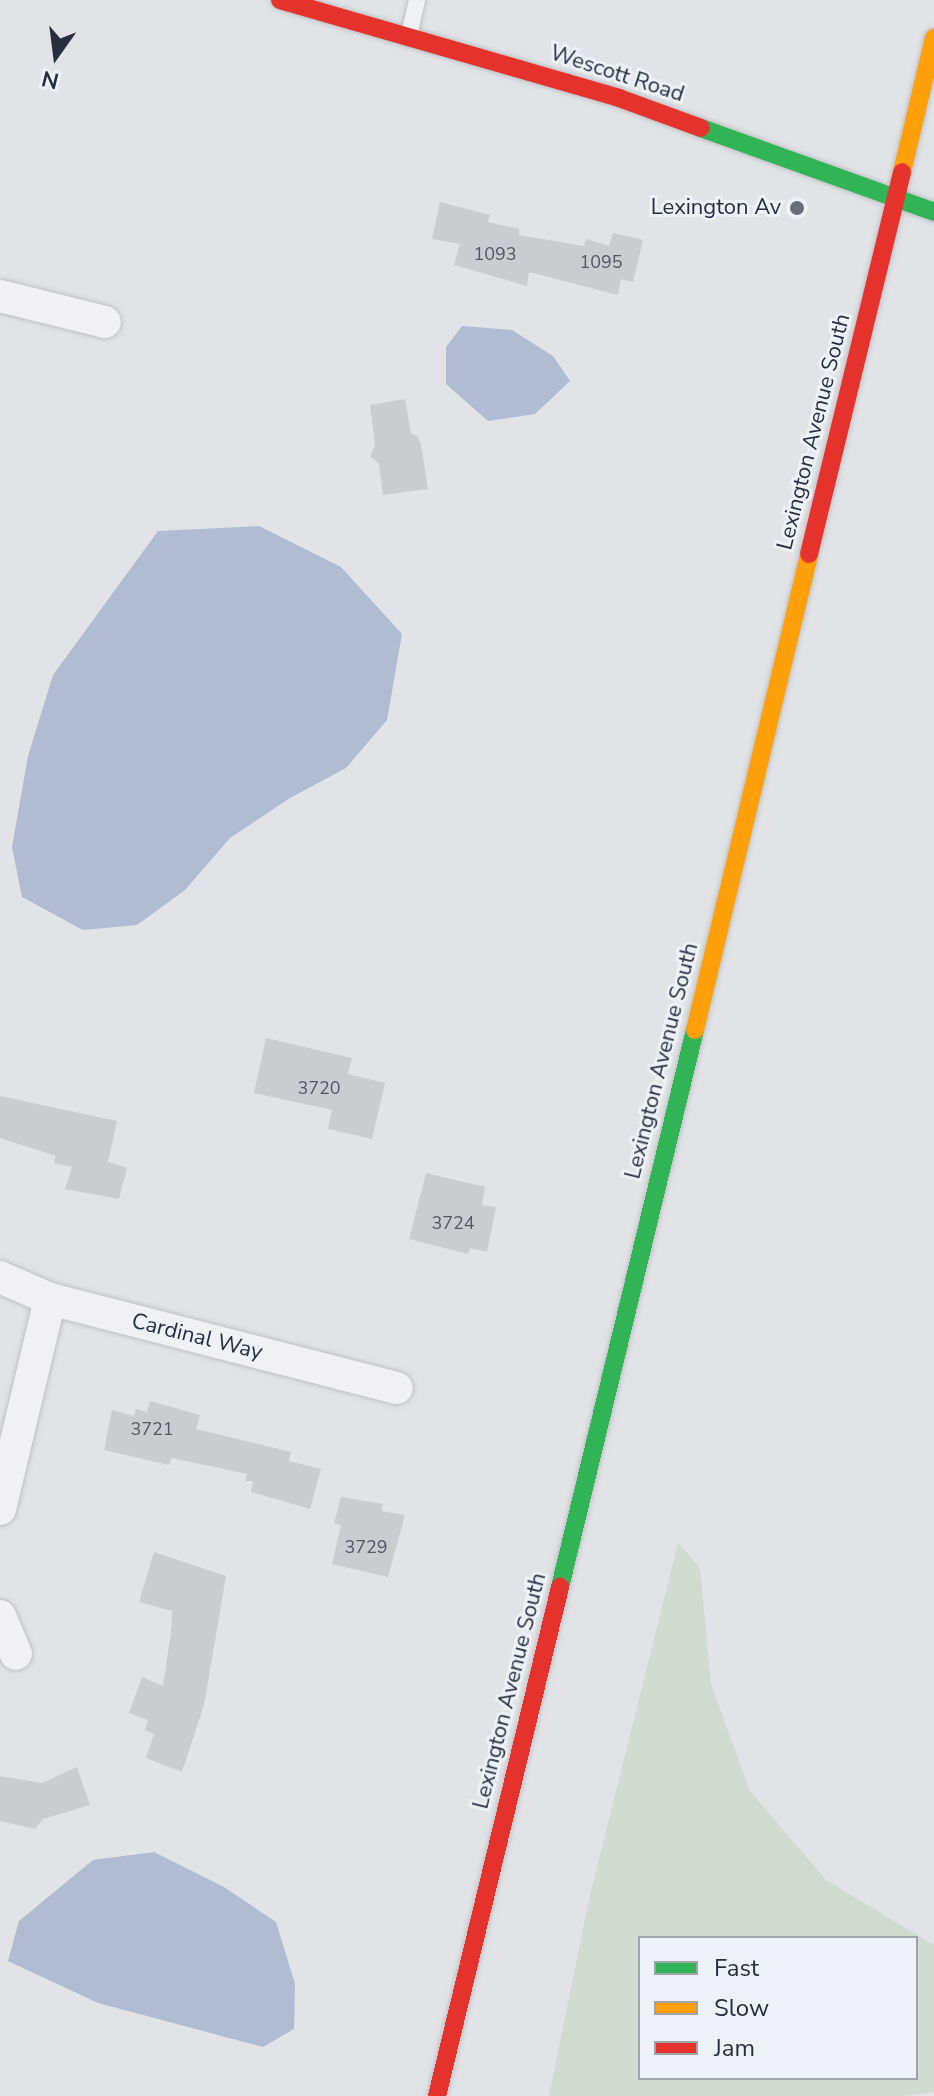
<!DOCTYPE html>
<html>
<head>
<meta charset="utf-8">
<style>
  body { margin:0 }
  #map { position:relative; width:934px; height:2096px; overflow:hidden; background:#e1e3e6; font-family:"Nunito Sans",sans-serif }
  div>[style] { position:absolute }
  .green>* { inset:0; background:#d0dad1 }
  .water>* { inset:0; background:#afbcd2 }
  .building>* { inset:0; background:#cbccd0 }
  .roads { filter:drop-shadow(0 0 2px #bfc1c4) drop-shadow(0 0 2px #bfc1c4) }
  .lane>* { height:16px; margin:-8px; padding:0 8px; transform-origin:8px; border-radius:8px; background:#f1f1f3 }
  .street>* { height:32px; margin:-16px; padding:0 16px; transform-origin:16px; border-radius:16px; background:#f1f1f3 }
  .fast>* { height:18px; margin:-9px; padding:0 9px; transform-origin:9px; border-radius:9px; background:#30b455 }
  .slow>* { height:18px; margin:-9px; padding:0 9px; transform-origin:9px; border-radius:9px; background:#ff9f0a }
  .jam>* { height:18px; margin:-9px; padding:0 9px; transform-origin:9px; border-radius:9px; background:#e5322d }
  .dots>* { width:22px; height:22px; translate:-50% -50%; box-sizing:border-box; border:4px solid #eef1f6; border-radius:50% }
  span { translate:-50% -50%; white-space:nowrap; text-align:center; line-height:1.15; -webkit-text-stroke:6px #eef1f6; paint-order:stroke }
  .number-label { font-size:18px; color:#525665 }
  .number-label span { -webkit-text-stroke-width:0 }
  .street-label { font-size:22px; color:#282e40 }
  .poi-label { font-size:22px; color:#282e40 }
  .right { translate:-100% -50%; text-align:right }
  .legend { position:absolute; left:638px; top:1936px; width:280px; height:144px; box-sizing:border-box; background:#eef1f6; border:2px solid #9fa3ad; margin:0; padding:10px 14px; list-style:none; font-size:24px; color:#282e40 }
  .legend li { display:flex; align-items:center; gap:16px; height:40px }
  .legend b { width:40px; border:2px solid #9fa3ad }
  .north { position:absolute; left:16px; top:16px; width:80px; height:80px; -webkit-text-stroke:6px #eef1f6; paint-order:stroke; rotate:194deg; font-size:22px; font-weight:700; line-height:32px; text-align:center; color:#282e40 }
  .north::after { content:''; display:block; margin:auto; width:28px; height:36px; background:#282e40; clip-path:polygon(50% 0,100% 100%,50% 72%,0 100%) }
</style>
</head>
<body>
<div id="map">
  <div class="green">
    <i style="clip-path:polygon(evenodd,678px 1543px,700px 1568px,711px 1684px,750px 1791px,826px 1880px,934px 1945px,934px 2092px,904px 2096px,549px 2096px,590px 1895px,678px 1543px,640px 1938px,916px 1938px,916px 2078px,640px 2078px,640px 1938px)"></i>
  </div>
  <div class="water">
    <i style="clip-path:polygon(462px 326px,512px 330px,553px 356px,570px 381px,535px 414px,488px 421px,446px 384px,446px 347px)"></i>
    <i style="clip-path:polygon(259px 526px,341px 567px,402px 634px,387px 720px,346px 768px,290px 798px,230px 838px,185px 890px,137px 925px,83px 930px,22px 897px,12px 847px,28px 756px,53px 675px,158px 531px)"></i>
    <i style="clip-path:polygon(154px 1852px,224px 1887px,276px 1922px,295px 1984px,294px 2029px,263px 2047px,98px 2003px,8px 1961px,19px 1921px,93px 1860px)"></i>
  </div>
  <div class="building">
    <i style="clip-path:polygon(440px 202px,490px 215px,488px 222px,519px 229px,519px 235px,584px 246px,586px 239px,609px 246px,613px 233px,643px 240px,633px 282px,621px 279px,618px 295px,529px 272px,527px 286px,454px 265px,460px 244px,432px 239px)"></i>
    <i style="clip-path:polygon(405px 399px,411px 434px,417px 436px,421px 444px,428px 489px,383px 495px,379px 464px,370px 456px,375px 445px,370px 405px)"></i>
    <i style="clip-path:polygon(266px 1038px,352px 1058px,348px 1074px,385px 1083px,372px 1139px,328px 1129px,332px 1110px,254px 1093px)"></i>
    <i style="clip-path:polygon(0 1096px,117px 1121px,108px 1162px,127px 1168px,119px 1199px,65px 1189px,72px 1167px,54px 1163px,56px 1156px,0 1138px)"></i>
    <i style="clip-path:polygon(426px 1173px,485px 1187px,482px 1205px,496px 1207px,487px 1252px,470px 1248px,468px 1254px,409px 1239px)"></i>
    <i style="clip-path:polygon(150px 1401px,200px 1415px,196px 1429px,291px 1452px,289px 1461px,321px 1469px,310px 1509px,251px 1492px,253px 1481px,245px 1481px,247px 1474px,172px 1458px,169px 1465px,104px 1450px,112px 1410px,134px 1416px,136px 1409px,147px 1412px)"></i>
    <i style="clip-path:polygon(341px 1497px,383px 1504px,381px 1511px,405px 1515px,388px 1577px,332px 1564px,341px 1525px,334px 1523px)"></i>
    <i style="clip-path:polygon(154px 1552px,226px 1576px,204px 1705px,182px 1772px,146px 1758px,154px 1734px,145px 1730px,148px 1720px,129px 1713px,142px 1677px,163px 1686px,171px 1632px,172px 1611px,139px 1602px)"></i>
    <i style="clip-path:polygon(77px 1767px,90px 1805px,43px 1819px,35px 1829px,0 1821px,0 1776px,42px 1783px)"></i>
  </div>
  <div class="roads">
    <div class="lane">
      <i style="left:409px;top:35px;width:36px;rotate:-77deg"></i>
    </div>
    <div class="street">
      <i style="left:0;top:296px;width:108px;rotate:13.9deg"></i>
      <i style="left:0;top:1277px;width:55px;rotate:23.7deg"></i>
      <i style="left:50px;top:1299px;width:358px;rotate:14.4deg"></i>
      <i style="left:0;top:1509px;width:216px;rotate:-76.6deg"></i>
      <i style="left:0;top:1616px;width:41px;rotate:67.2deg"></i>
    </div>
    <div class="fast">
      <i style="left:701px;top:128px;width:248px;rotate:19.8deg"></i>
      <i style="left:560px;top:1587px;width:573px;rotate:-76.38deg"></i>
    </div>
    <div class="slow">
      <i style="left:902px;top:172px;width:138px;rotate:-76.6deg"></i>
      <i style="left:695px;top:1030px;width:489px;rotate:-76.5deg"></i>
    </div>
    <div class="jam">
      <i style="left:280px;top:0;width:353px;rotate:16.1deg"></i>
      <i style="left:619px;top:98px;width:87px;rotate:20.1deg"></i>
      <i style="left:809px;top:554px;width:393px;rotate:-76.3deg"></i>
      <i style="left:437px;top:2096px;width:524px;rotate:-76.41deg"></i>
    </div>
  </div>
  <div class="dots">
    <i style="left:797px;top:208px;background:#696d7a"></i>
  </div>
  <div class="number-label">
    <span style="left:495px;top:254px">1093</span>
    <span style="left:601px;top:262px">1095</span>
    <span style="left:319px;top:1088px">3720</span>
    <span style="left:453px;top:1223px">3724</span>
    <span style="left:152px;top:1429px">3721</span>
    <span style="left:366px;top:1547px">3729</span>
  </div>
  <div class="street-label">
    <span style="left:617px;top:74px;rotate:18deg">Wescott Road</span>
    <span style="left:814px;top:432px;rotate:-76deg">Lexington Avenue South</span>
    <span style="left:662px;top:1061px;rotate:-76deg">Lexington Avenue South</span>
    <span style="left:197px;top:1337px;rotate:14deg">Cardinal Way</span>
    <span style="left:510px;top:1691px;rotate:-76deg">Lexington Avenue South</span>
  </div>
  <div class="poi-label">
    <span class="right" style="left:781px;top:208px">Lexington Av</span>
  </div>
  <ul class="legend">
  <li><b style="height:10px;background:#30b455"></b>Fast</li>
  <li><b style="height:10px;background:#ff9f0a"></b>Slow</li>
  <li><b style="height:10px;background:#e5322d"></b>Jam</li>
  </ul>
  <div class="north">N</div>
</div>
</body>
</html>
